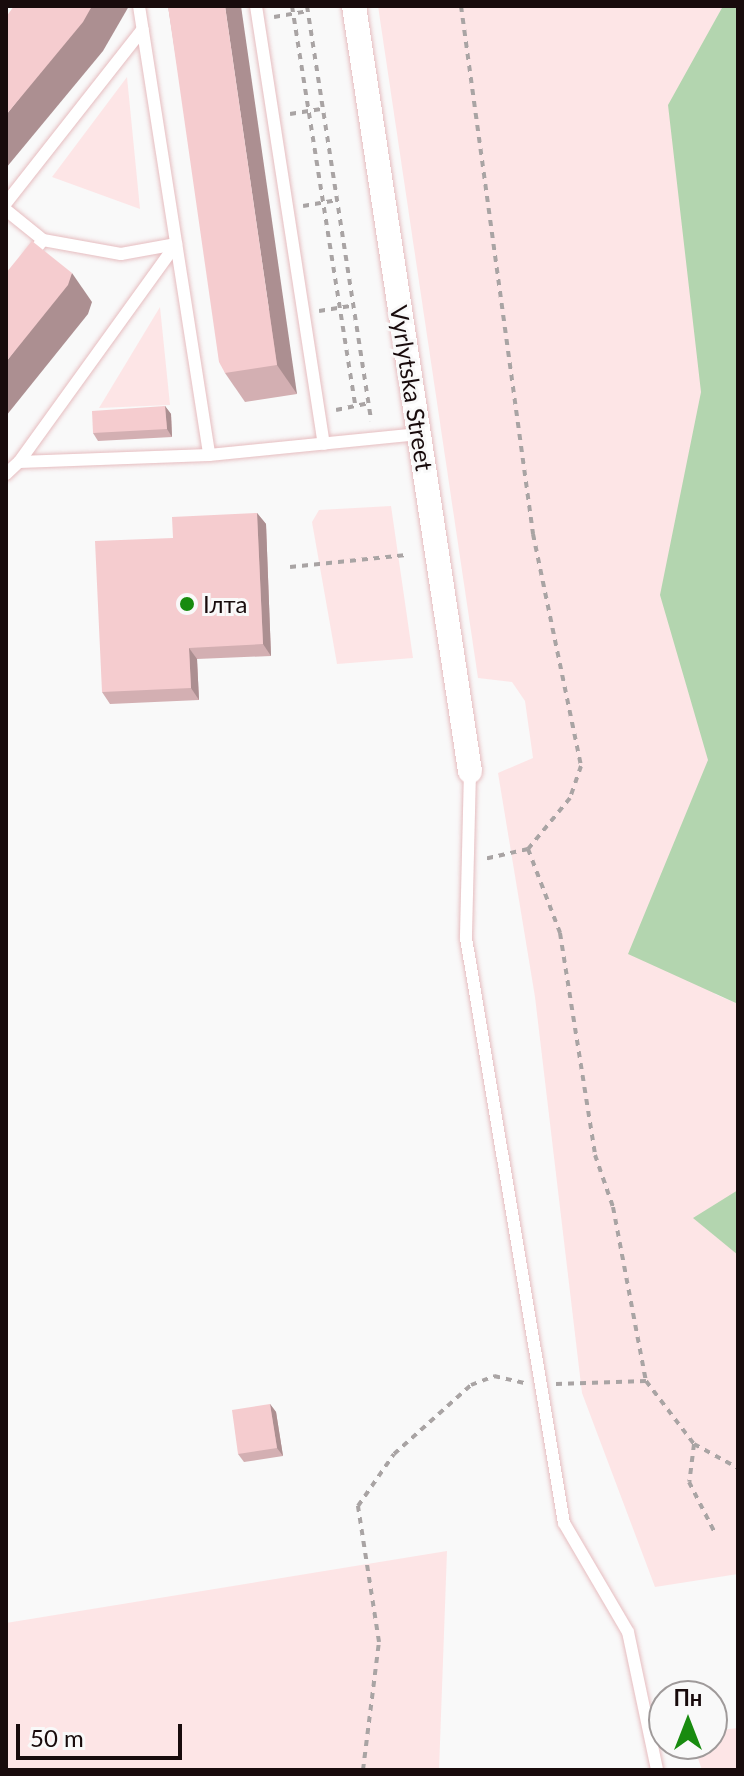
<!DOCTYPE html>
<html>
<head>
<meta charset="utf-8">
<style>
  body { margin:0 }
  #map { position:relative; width:744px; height:1776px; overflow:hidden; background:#f9f9f9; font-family:Lato,sans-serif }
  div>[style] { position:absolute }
  .green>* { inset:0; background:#fde5e6 }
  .water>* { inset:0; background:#b3d5af }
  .path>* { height:4px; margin-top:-2px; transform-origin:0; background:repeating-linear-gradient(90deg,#a9a4a4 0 6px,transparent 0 12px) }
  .roads { filter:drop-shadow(0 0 2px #e6bdc0) drop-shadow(0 0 2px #e6bdc0) }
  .service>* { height:12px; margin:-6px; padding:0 6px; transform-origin:6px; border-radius:6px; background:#fff }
  .minor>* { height:24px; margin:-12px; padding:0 12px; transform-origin:12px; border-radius:12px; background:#fff }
  .wall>* { inset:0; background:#d3afb2 }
  .shaded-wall>* { inset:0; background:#ac8f91 }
  .building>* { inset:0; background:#f5cccf }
  .dots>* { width:22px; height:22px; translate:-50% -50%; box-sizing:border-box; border:4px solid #f9f9f9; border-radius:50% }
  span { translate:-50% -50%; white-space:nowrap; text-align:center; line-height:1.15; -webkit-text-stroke:6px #f9f9f9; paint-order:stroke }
  .street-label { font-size:24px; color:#180b0c }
  .poi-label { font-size:24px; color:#180b0c }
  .left { translate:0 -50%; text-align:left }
  .frame { position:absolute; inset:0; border:8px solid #180b0c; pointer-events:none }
  .north { position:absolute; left:648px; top:1680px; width:80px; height:80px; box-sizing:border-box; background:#f9f9f9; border:2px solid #9f9a9a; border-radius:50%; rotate:0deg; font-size:22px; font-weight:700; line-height:32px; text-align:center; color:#180b0c }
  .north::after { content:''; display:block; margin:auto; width:28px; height:36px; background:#188b0f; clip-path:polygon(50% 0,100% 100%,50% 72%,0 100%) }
  .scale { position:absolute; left:16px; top:1724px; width:166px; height:36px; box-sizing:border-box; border:4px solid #180b0c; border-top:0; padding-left:10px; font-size:24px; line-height:28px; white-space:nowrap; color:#180b0c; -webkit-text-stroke:6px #f9f9f9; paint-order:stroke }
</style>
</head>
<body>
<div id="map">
  <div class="green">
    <i style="clip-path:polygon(378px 6px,723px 6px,707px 36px,701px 392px,683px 673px,709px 760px,676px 839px,715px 994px,738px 1004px,738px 1574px,655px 1587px,582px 1393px,535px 997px,498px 773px,533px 758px,525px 701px,512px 682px,478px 678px)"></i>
    <i style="clip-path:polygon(127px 77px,140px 209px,52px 177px)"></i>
    <i style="clip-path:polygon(160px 307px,170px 405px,99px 408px)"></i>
    <i style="clip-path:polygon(391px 506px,413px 658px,337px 664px,312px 522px,319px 510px)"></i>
    <i style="clip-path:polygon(447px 1551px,439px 1770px,6px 1770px,6px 1623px)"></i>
    <i style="clip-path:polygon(738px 1728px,738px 1770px,702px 1770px,693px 1744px,712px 1744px,712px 1731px)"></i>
  </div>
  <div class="water">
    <i style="clip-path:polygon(723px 6px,738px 6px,738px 1004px,628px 954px,708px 760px,660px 595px,701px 392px,668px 105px)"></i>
    <i style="clip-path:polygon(738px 1190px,738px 1255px,693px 1218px)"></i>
  </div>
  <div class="path">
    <i style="left:292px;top:6px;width:405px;rotate:81deg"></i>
    <i style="left:307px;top:6px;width:420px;rotate:81.2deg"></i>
    <i style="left:461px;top:6px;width:533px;rotate:82.23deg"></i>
    <i style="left:533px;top:534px;width:237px;rotate:78.3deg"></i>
    <i style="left:581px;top:766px;width:34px;rotate:109deg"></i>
    <i style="left:570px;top:798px;width:66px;rotate:129.5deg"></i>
    <i style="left:528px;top:849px;width:45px;rotate:167.2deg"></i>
    <i style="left:274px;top:17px;width:34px;rotate:-10deg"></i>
    <i style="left:290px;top:114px;width:33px;rotate:-9deg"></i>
    <i style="left:303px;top:206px;width:35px;rotate:-10deg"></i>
    <i style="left:319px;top:311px;width:33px;rotate:-9deg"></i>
    <i style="left:336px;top:410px;width:34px;rotate:-12deg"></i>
    <i style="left:290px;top:567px;width:117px;rotate:-5.9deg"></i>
    <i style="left:528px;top:849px;width:90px;rotate:69.1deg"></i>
    <i style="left:560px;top:933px;width:225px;rotate:81deg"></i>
    <i style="left:595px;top:1155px;width:55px;rotate:70.9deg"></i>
    <i style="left:613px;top:1207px;width:177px;rotate:79.3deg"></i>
    <i style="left:646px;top:1381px;width:79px;rotate:52.7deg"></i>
    <i style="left:694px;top:1444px;width:50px;rotate:28.6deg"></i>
    <i style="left:556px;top:1384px;width:90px;rotate:-1.9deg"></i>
    <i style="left:694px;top:1444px;width:38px;rotate:97deg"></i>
    <i style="left:689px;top:1482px;width:55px;rotate:63deg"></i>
    <i style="left:363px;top:1770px;width:129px;rotate:-82.9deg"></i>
    <i style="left:379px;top:1642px;width:138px;rotate:-98.8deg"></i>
    <i style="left:358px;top:1506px;width:63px;rotate:-55.3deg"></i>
    <i style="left:394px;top:1454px;width:103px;rotate:-41.9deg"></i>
    <i style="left:471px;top:1385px;width:25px;rotate:-21deg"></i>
    <i style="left:494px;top:1376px;width:31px;rotate:13deg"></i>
  </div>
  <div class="roads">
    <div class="service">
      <i style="left:139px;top:6px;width:454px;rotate:81.1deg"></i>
      <i style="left:256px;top:6px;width:443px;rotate:81.2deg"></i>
      <i style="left:6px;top:203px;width:221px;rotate:-51.8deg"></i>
      <i style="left:6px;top:210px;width:48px;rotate:39deg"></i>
      <i style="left:30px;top:257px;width:21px;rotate:-53deg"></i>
      <i style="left:43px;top:240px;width:79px;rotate:10.2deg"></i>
      <i style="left:121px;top:254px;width:56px;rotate:-10.3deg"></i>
      <i style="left:19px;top:462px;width:269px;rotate:-54.2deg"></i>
      <i style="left:6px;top:474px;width:18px;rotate:-43deg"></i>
      <i style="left:19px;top:462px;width:190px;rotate:-2.1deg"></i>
      <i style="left:209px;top:455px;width:211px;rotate:-5.7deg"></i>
      <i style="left:470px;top:771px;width:167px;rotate:91.4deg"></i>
      <i style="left:466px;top:938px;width:593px;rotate:80.49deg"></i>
      <i style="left:564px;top:1523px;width:126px;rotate:59.6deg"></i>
      <i style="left:628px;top:1632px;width:141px;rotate:78.1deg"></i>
    </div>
    <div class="minor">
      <i style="left:354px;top:6px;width:774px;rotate:81.38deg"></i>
    </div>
  </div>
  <div class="wall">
    <i style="clip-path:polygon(168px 6px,297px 394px,245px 402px,225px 373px)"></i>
    <i style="clip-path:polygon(165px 406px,171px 414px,172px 437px,98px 441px,93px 433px)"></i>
    <i style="clip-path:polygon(257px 513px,266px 524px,271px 656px,197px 659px,199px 700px,110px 704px,102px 692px,173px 538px)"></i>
    <i style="clip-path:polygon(270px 1404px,276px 1412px,283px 1456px,244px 1462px,238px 1454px)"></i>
  </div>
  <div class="shaded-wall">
    <i style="clip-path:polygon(92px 6px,129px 6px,103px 51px,6px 168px,6px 115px)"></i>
    <i style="clip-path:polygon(225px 6px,241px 6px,297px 394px,277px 365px)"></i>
    <i style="clip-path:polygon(72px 273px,92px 302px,88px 314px,6px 416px,6px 362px)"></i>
    <i style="clip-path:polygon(165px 406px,171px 414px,172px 437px,167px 429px)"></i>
    <i style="clip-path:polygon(257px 513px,266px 524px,271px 656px,263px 644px)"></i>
    <i style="clip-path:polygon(189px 648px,197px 659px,199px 700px,191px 688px)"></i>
    <i style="clip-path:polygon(270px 1404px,276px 1412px,283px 1456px,277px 1448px)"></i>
  </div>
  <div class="building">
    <i style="clip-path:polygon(14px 6px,92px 6px,83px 22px,6px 115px,6px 17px)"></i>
    <i style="clip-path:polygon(168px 6px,225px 6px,277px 365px,225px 373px,219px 362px)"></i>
    <i style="clip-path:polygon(32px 241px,72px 273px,68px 285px,6px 362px,6px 273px)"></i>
    <i style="clip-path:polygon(165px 406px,167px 429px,93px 433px,92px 411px)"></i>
    <i style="clip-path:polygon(257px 513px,263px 644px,189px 648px,191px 688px,102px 692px,95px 541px,173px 538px,172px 517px)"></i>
    <i style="clip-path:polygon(270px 1404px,277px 1448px,238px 1454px,232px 1410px)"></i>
  </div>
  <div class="dots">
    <i style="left:187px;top:604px;background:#188b0f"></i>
  </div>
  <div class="street-label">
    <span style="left:412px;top:388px;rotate:81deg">Vyrlytska Street</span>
  </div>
  <div class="poi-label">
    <span class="left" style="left:203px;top:604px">Ілта</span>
  </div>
  <div class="frame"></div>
  <div class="north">Пн</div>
  <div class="scale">50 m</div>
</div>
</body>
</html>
